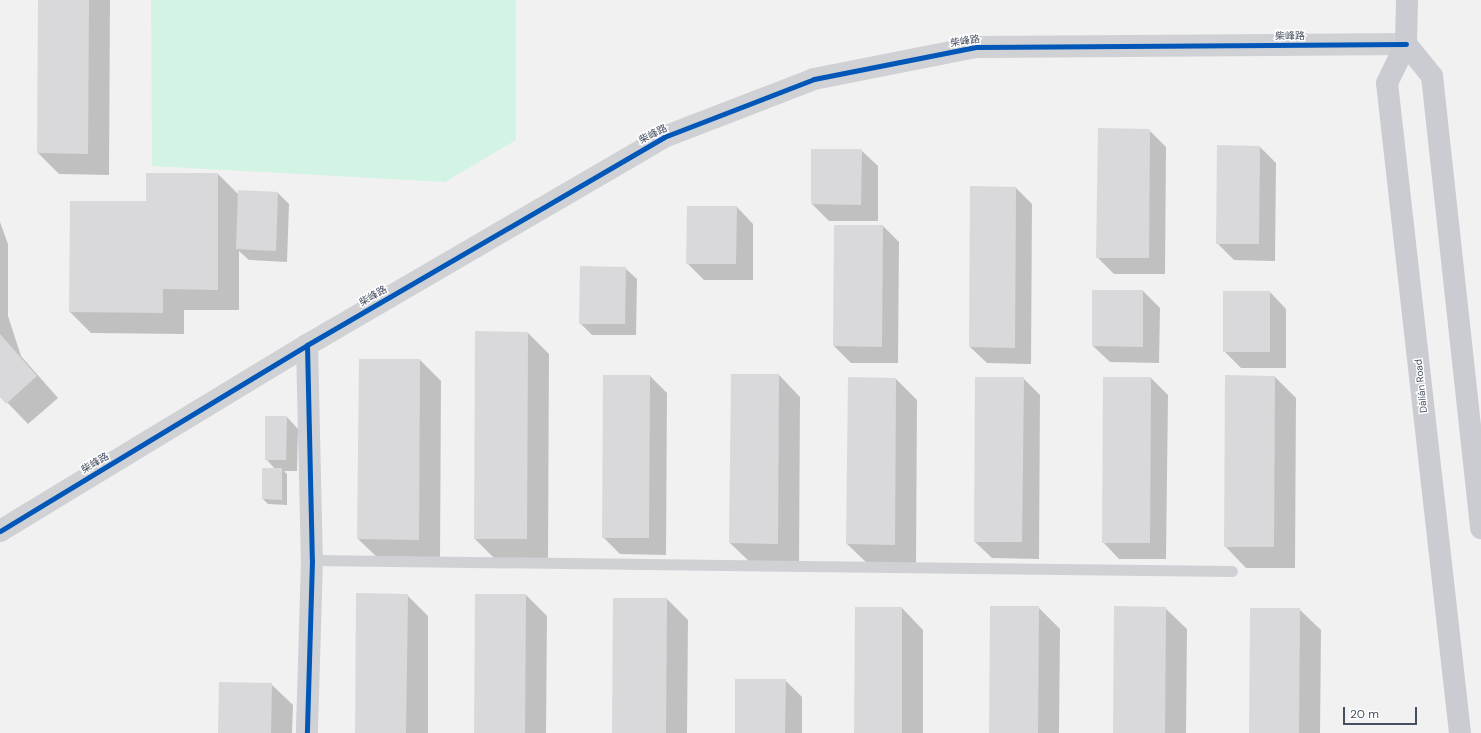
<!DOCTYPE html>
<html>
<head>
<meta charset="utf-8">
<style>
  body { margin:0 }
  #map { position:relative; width:1481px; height:733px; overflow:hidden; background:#f2f1f1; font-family:"DM Sans","Noto Sans SC",sans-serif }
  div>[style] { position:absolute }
  .green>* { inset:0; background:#d3f3e5 }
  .shadow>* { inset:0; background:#0003 }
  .building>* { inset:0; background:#d9d9db }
  .lane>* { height:11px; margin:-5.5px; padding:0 5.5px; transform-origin:5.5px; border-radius:5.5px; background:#cfd1d5 }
  .street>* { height:22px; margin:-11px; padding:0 11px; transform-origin:11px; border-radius:11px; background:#cfd1d5 }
  .primary>* { height:22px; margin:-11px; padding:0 11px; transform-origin:11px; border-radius:11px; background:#caccd2 }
  .cycleway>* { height:5px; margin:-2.5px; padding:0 2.5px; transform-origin:2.5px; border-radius:2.5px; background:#0057b8 }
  span { translate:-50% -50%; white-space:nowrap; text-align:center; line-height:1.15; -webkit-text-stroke:3px #fff; paint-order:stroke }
  .street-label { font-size:10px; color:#464f60 }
  .scale { position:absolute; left:1343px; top:707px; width:74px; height:18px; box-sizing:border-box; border:2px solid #464f60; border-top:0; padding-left:5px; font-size:12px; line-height:14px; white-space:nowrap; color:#464f60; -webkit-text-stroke:3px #fff; paint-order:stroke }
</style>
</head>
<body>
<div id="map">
  <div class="green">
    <i style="clip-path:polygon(151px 0,516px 0,516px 140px,445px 182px,152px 166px)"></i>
  </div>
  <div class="shadow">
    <i style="clip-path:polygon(39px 0,110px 0,109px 175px,59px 174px,38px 153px)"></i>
    <i style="clip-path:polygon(1149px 130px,1166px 147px,1165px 274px,1114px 274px,1097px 257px)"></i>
    <i style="clip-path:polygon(1260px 147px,1276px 163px,1275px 261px,1234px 260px,1217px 243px)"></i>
    <i style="clip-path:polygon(861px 150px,878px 166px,878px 221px,829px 221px,812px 204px)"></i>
    <i style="clip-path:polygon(218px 174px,239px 195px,278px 193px,289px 204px,287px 262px,249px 260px,239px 251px,239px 310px,184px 310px,184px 334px,91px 333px,70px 312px,147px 202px)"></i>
    <i style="clip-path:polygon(1016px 188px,1032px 204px,1031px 364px,987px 363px,970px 347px)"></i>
    <i style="clip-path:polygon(737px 207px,753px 224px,753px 280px,704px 280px,687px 263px)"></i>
    <i style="clip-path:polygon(0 222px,8px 244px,8px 316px,21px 356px,58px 398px,28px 424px,0 395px)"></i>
    <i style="clip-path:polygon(883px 226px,899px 242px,898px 363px,851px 363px,834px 346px)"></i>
    <i style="clip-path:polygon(625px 268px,637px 279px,636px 335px,592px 335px,580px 323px)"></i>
    <i style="clip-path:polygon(1093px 291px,1143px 291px,1160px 308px,1159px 363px,1110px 362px,1093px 346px)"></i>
    <i style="clip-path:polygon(1270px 292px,1286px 309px,1286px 368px,1241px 368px,1224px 351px)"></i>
    <i style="clip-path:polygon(528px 333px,549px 354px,548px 560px,496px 560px,475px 539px)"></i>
    <i style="clip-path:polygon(420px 360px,441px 381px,440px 561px,380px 560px,358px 539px)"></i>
    <i style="clip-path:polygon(779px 375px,800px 397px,799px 565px,752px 564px,730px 543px)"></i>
    <i style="clip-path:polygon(650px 376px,667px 393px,666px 555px,620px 554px,603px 537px)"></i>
    <i style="clip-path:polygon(1275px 377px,1296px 398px,1295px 568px,1246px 568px,1225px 546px)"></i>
    <i style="clip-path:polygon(849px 378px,896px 379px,917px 400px,916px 566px,869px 565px,847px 544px)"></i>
    <i style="clip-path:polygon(1023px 378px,1040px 395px,1039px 559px,992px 558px,975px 542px)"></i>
    <i style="clip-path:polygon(1104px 378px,1151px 378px,1168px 395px,1166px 559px,1119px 559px,1103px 542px)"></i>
    <i style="clip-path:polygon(287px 417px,298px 429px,297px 471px,284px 471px,287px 474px,287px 505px,268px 504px,263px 499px,275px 469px,266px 459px)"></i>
    <i style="clip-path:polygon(407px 595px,428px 616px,428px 733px,356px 733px)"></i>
    <i style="clip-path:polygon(526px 595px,547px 616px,546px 733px,475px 733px)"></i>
    <i style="clip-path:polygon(667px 599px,688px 620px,687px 733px,613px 733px)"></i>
    <i style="clip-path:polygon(1038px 607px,1060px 629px,1059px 733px,990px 733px)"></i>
    <i style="clip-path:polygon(856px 608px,902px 608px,923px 630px,923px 733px,855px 733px)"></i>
    <i style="clip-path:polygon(1165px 608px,1187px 629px,1186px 733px,1114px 733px)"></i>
    <i style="clip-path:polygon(1299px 609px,1321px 630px,1320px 733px,1250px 733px)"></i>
    <i style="clip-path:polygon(785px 680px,802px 697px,802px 733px,736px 733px)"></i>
    <i style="clip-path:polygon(271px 684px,293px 705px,292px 733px,219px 733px)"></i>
  </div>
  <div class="building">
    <i style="clip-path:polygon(38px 0,89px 0,88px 154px,37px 153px)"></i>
    <i style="clip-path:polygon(1098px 128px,1150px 129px,1149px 258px,1096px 258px)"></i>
    <i style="clip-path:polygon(1217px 145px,1260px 146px,1259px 244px,1216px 244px)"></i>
    <i style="clip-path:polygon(811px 149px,862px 149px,861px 205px,811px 204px)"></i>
    <i style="clip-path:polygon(146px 173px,218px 173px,218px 290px,163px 289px,163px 313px,69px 312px,70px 201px,146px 201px)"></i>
    <i style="clip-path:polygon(970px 186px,1016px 187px,1015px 348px,969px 347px)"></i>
    <i style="clip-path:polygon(238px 190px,278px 192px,276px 251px,236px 249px)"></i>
    <i style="clip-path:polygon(687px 206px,737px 206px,736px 264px,686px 264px)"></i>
    <i style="clip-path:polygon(834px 225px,883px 225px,882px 347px,833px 346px)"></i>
    <i style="clip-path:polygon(580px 266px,626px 267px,625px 324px,579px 324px)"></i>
    <i style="clip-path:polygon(1092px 290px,1143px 290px,1143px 347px,1092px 346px)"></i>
    <i style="clip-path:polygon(1223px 291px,1270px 291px,1270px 352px,1223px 352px)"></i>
    <i style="clip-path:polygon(475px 331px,528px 332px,527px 539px,474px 539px)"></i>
    <i style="clip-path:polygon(0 334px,37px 376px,6px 404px,0 397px)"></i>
    <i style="clip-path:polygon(359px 359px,420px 359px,419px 540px,357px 539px)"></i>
    <i style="clip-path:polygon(731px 374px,779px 374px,778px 544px,729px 543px)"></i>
    <i style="clip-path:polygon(603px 375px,650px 375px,649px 538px,602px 538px)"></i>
    <i style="clip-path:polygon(1225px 375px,1275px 376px,1274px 547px,1224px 547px)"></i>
    <i style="clip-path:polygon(848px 377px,896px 378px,895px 545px,846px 544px)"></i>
    <i style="clip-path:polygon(975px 377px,1024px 377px,1022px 542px,974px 542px)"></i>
    <i style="clip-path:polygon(1103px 377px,1151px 377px,1150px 543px,1102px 543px)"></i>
    <i style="clip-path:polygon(265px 416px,287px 416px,286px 460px,265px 460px)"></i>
    <i style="clip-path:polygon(262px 468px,282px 468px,282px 500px,262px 499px)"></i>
    <i style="clip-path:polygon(356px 593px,408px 594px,406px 733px,355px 733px)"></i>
    <i style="clip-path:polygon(475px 594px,526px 594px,525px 733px,474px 733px)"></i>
    <i style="clip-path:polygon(613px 598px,667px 598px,666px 733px,612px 733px)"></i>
    <i style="clip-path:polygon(990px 606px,1039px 606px,1038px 733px,989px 733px)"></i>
    <i style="clip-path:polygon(1114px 606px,1166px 607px,1165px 733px,1113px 733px)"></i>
    <i style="clip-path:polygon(855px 607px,902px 607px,902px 733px,854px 733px)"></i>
    <i style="clip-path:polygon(1250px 608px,1300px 608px,1299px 733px,1249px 733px)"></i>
    <i style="clip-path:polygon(735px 679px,786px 679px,785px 733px,735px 733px)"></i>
    <i style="clip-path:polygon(219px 682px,272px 683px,271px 733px,218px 733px)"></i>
  </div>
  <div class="lane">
    <i style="left:312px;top:560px;width:920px;rotate:0.69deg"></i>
  </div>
  <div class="street">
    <i style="left:307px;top:345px;width:215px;rotate:88.7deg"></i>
    <i style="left:312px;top:560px;width:173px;rotate:91.7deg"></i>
    <i style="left:0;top:531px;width:359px;rotate:-31.2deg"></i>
    <i style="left:307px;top:345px;width:413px;rotate:-30.2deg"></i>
    <i style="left:664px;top:137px;width:161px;rotate:-21.1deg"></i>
    <i style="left:814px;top:79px;width:165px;rotate:-11.2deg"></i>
    <i style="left:976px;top:47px;width:430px;rotate:-0.4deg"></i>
  </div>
  <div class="primary">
    <i style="left:1407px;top:0;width:44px;rotate:91.3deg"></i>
    <i style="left:1406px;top:44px;width:43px;rotate:116deg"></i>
    <i style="left:1387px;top:83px;width:654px;rotate:83.59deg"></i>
    <i style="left:1406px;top:44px;width:41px;rotate:50.9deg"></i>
    <i style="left:1432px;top:76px;width:455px;rotate:83.8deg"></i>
  </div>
  <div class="cycleway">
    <i style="left:307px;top:345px;width:215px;rotate:88.7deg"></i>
    <i style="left:312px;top:560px;width:173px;rotate:91.7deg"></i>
    <i style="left:0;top:531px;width:359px;rotate:-31.2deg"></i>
    <i style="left:307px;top:345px;width:413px;rotate:-30.2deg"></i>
    <i style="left:664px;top:137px;width:161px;rotate:-21.1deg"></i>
    <i style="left:814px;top:79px;width:165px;rotate:-11.2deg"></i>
    <i style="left:976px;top:47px;width:430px;rotate:-0.4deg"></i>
  </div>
  <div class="street-label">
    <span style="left:1290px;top:36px;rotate:-1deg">柴峰路</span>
    <span style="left:965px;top:41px;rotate:-9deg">柴峰路</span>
    <span style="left:653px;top:134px;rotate:-27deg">柴峰路</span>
    <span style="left:373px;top:296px;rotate:-30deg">柴峰路</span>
    <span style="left:1421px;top:386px;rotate:-96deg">Dàlián Road</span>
    <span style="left:95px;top:463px;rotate:-31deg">柴峰路</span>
  </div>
  <div class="scale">20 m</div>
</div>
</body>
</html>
